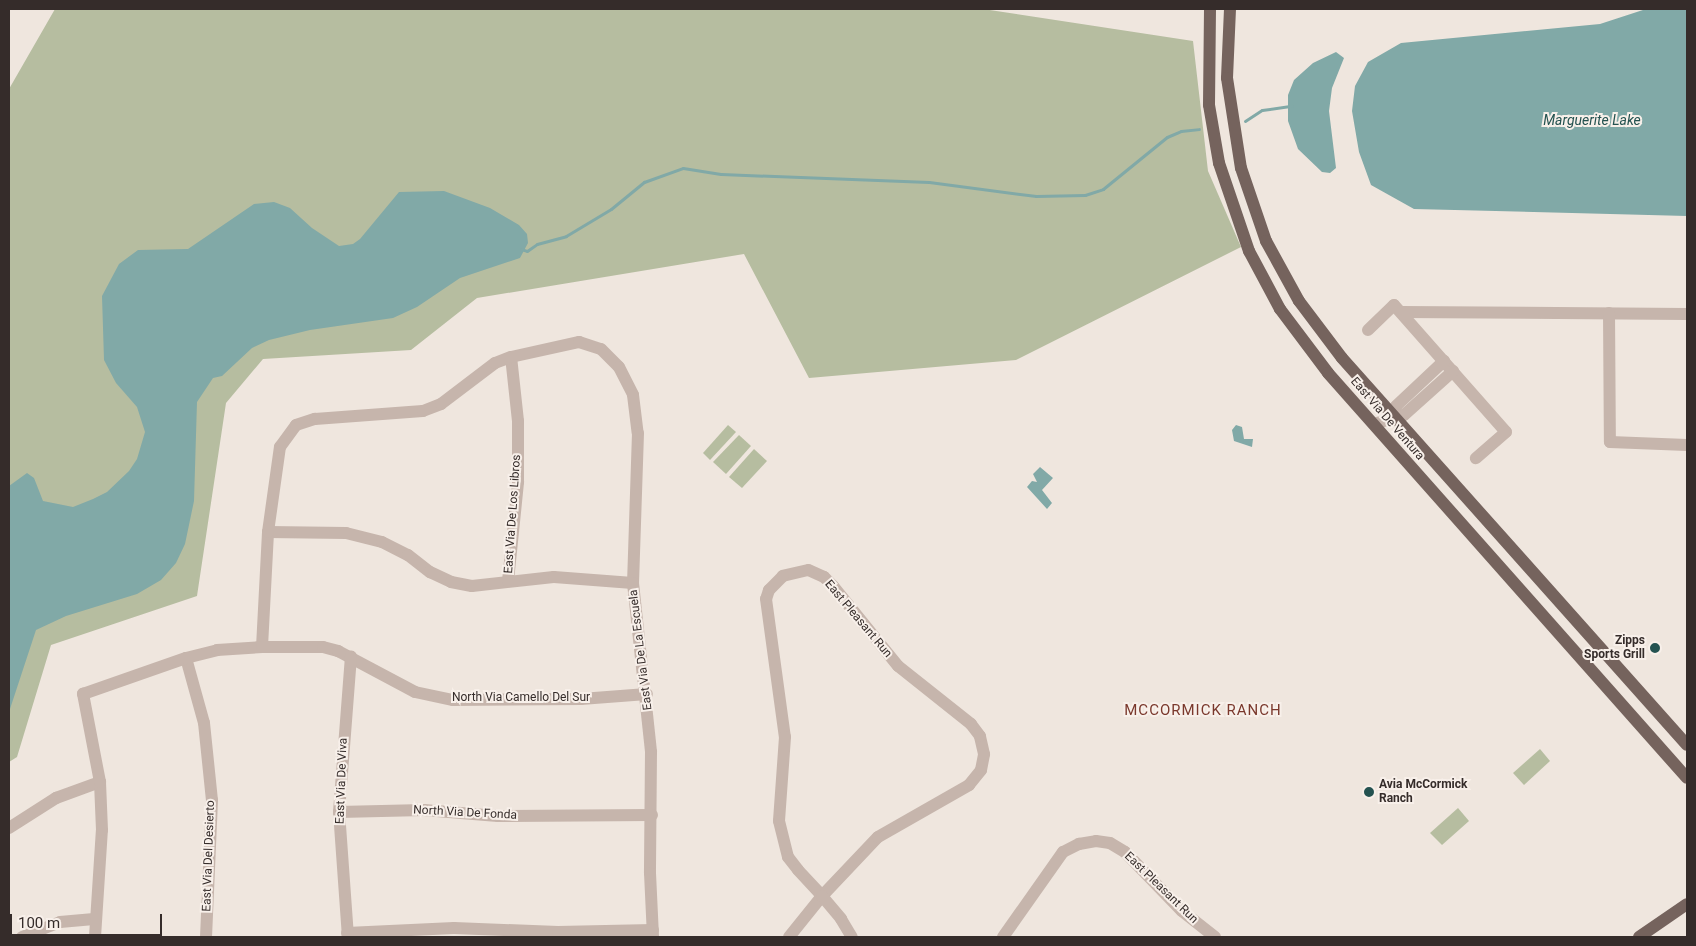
<!DOCTYPE html>
<html>
<head>
<meta charset="utf-8">
<style>
  body { margin:0 }
  #map { position:relative; width:1696px; height:946px; overflow:hidden; background:#efe6de; font-family:Roboto,sans-serif }
  div>[style] { position:absolute }
  .green>* { inset:0; background:#b6bda0 }
  .water>* { inset:0; background:#81a9a7 }
  .stream>* { height:3px; margin:-1.5px; padding:0 1.5px; transform-origin:1.5px; border-radius:1.5px; background:#81a9a7 }
  .minor>* { height:12px; margin:-6px; padding:0 6px; transform-origin:6px; border-radius:6px; background:#c6b5ac }
  .major>* { height:12px; margin:-6px; padding:0 6px; transform-origin:6px; border-radius:6px; background:#75635d }
  .dots>* { width:14px; height:14px; translate:-50% -50%; box-sizing:border-box; border:2px solid #f8f0ea; border-radius:50% }
  span { translate:-50% -50%; white-space:nowrap; text-align:center; line-height:1.15; -webkit-text-stroke:4px #f8f0ea; paint-order:stroke }
  .street-label { font-size:12px; color:#352c2a }
  .poi-label { font-size:12px; color:#352c2a; font-weight:700 }
  .right { translate:-100% -50%; text-align:right }
  .left { translate:0 -50%; text-align:left }
  .water-label { font-size:14px; color:#245250; font-style:italic }
  .quarter-label { font-size:15px; color:#7a382c; letter-spacing:1px }
  .frame { position:absolute; inset:0; border:10px solid #352c2a; pointer-events:none }
  .scale { position:absolute; left:10px; top:914px; width:152px; height:22px; box-sizing:border-box; border:2px solid #352c2a; border-top:0; padding-left:6px; font-size:15px; line-height:18px; white-space:nowrap; color:#352c2a; -webkit-text-stroke:4px #f8f0ea; paint-order:stroke }
</style>
</head>
<body>
<div id="map">
  <div class="green">
    <i style="clip-path:polygon(55px 9px,983px 9px,1193px 41px,1208px 171px,1241px 247px,1016px 360px,809px 378px,744px 254px,477px 298px,411px 350px,263px 359px,226px 403px,197px 596px,51px 645px,17px 757px,9px 762px,9px 89px)"></i>
    <i style="clip-path:polygon(728px 425px,736px 432px,710px 460px,703px 453px)"></i>
    <i style="clip-path:polygon(739px 435px,751px 446px,726px 474px,713px 462px)"></i>
    <i style="clip-path:polygon(754px 449px,767px 461px,742px 488px,729px 477px)"></i>
    <i style="clip-path:polygon(1540px 749px,1550px 761px,1524px 785px,1513px 773px)"></i>
    <i style="clip-path:polygon(1458px 808px,1469px 821px,1442px 845px,1430px 833px)"></i>
  </div>
  <div class="water">
    <i style="clip-path:polygon(1646px 9px,1687px 9px,1687px 216px,1414px 209px,1371px 185px,1359px 152px,1352px 111px,1355px 86px,1368px 62px,1401px 43px,1600px 24px)"></i>
    <i style="clip-path:polygon(1336px 52px,1344px 58px,1332px 88px,1329px 111px,1336px 168px,1330px 173px,1322px 172px,1298px 149px,1288px 121px,1288px 95px,1294px 80px,1313px 63px)"></i>
    <i style="clip-path:polygon(444px 191px,490px 208px,519px 225px,527px 234px,528px 243px,520px 258px,460px 278px,417px 307px,393px 318px,310px 330px,269px 340px,252px 348px,222px 376px,213px 378px,197px 402px,194px 501px,185px 544px,176px 563px,161px 580px,137px 594px,66px 616px,36px 630px,9px 712px,9px 486px,27px 473px,34px 478px,43px 501px,73px 507px,93px 499px,107px 492px,129px 471px,137px 459px,145px 432px,137px 407px,116px 383px,104px 360px,102px 296px,119px 264px,138px 250px,188px 249px,254px 204px,274px 202px,290px 208px,312px 228px,339px 246px,353px 244px,360px 239px,399px 192px)"></i>
    <i style="clip-path:polygon(1236px 425px,1242px 427px,1244px 439px,1253px 439px,1252px 447px,1234px 441px,1232px 430px)"></i>
    <i style="clip-path:polygon(1040px 467px,1053px 478px,1042px 490px,1052px 503px,1047px 509px,1027px 487px,1032px 481px,1037px 482px,1033px 474px)"></i>
  </div>
  <div class="stream">
    <i style="left:1245px;top:121px;width:20px;rotate:-33deg"></i>
    <i style="left:1262px;top:110px;width:30px;rotate:-8deg"></i>
    <i style="left:521px;top:249px;width:6px;rotate:18deg"></i>
    <i style="left:527px;top:251px;width:12px;rotate:-35deg"></i>
    <i style="left:537px;top:244px;width:30px;rotate:-15deg"></i>
    <i style="left:566px;top:236px;width:52px;rotate:-31deg"></i>
    <i style="left:611px;top:209px;width:43px;rotate:-39.3deg"></i>
    <i style="left:644px;top:182px;width:41px;rotate:-19.7deg"></i>
    <i style="left:683px;top:168px;width:38px;rotate:9deg"></i>
    <i style="left:721px;top:174px;width:208px;rotate:2.2deg"></i>
    <i style="left:929px;top:182px;width:108px;rotate:7.5deg"></i>
    <i style="left:1036px;top:196px;width:49px;rotate:-1.2deg"></i>
    <i style="left:1085px;top:195px;width:19px;rotate:-18deg"></i>
    <i style="left:1103px;top:189px;width:82px;rotate:-39.1deg"></i>
    <i style="left:1167px;top:137px;width:15px;rotate:-23deg"></i>
    <i style="left:1181px;top:131px;width:18px;rotate:-6deg"></i>
  </div>
  <div class="minor">
    <i style="left:1401px;top:312px;width:286px;rotate:0.4deg"></i>
    <i style="left:1609px;top:313px;width:129px;rotate:89.6deg"></i>
    <i style="left:1610px;top:442px;width:77px;rotate:2.2deg"></i>
    <i style="left:1368px;top:330px;width:36px;rotate:-44deg"></i>
    <i style="left:1394px;top:305px;width:169px;rotate:48.6deg"></i>
    <i style="left:1506px;top:432px;width:40px;rotate:139deg"></i>
    <i style="left:1393px;top:416px;width:10px;rotate:-73deg"></i>
    <i style="left:1396px;top:406px;width:66px;rotate:-43.2deg"></i>
    <i style="left:1374px;top:424px;width:31px;rotate:-17deg"></i>
    <i style="left:1404px;top:415px;width:66px;rotate:-41.9deg"></i>
    <i style="left:268px;top:532px;width:78px;rotate:0.7deg"></i>
    <i style="left:346px;top:533px;width:37px;rotate:14deg"></i>
    <i style="left:382px;top:542px;width:29px;rotate:27deg"></i>
    <i style="left:408px;top:555px;width:28px;rotate:38deg"></i>
    <i style="left:430px;top:572px;width:23px;rotate:25deg"></i>
    <i style="left:451px;top:582px;width:21px;rotate:11deg"></i>
    <i style="left:472px;top:586px;width:82px;rotate:-6.3deg"></i>
    <i style="left:554px;top:577px;width:79px;rotate:4.3deg"></i>
    <i style="left:508px;top:581px;width:100px;rotate:-84.2deg"></i>
    <i style="left:518px;top:482px;width:61px;rotate:-90deg"></i>
    <i style="left:518px;top:421px;width:64px;rotate:-96.2deg"></i>
    <i style="left:262px;top:647px;width:115px;rotate:-87deg"></i>
    <i style="left:268px;top:532px;width:86px;rotate:-82deg"></i>
    <i style="left:280px;top:447px;width:27px;rotate:-54deg"></i>
    <i style="left:296px;top:425px;width:20px;rotate:-18deg"></i>
    <i style="left:315px;top:419px;width:108px;rotate:-4.2deg"></i>
    <i style="left:423px;top:411px;width:19px;rotate:-21deg"></i>
    <i style="left:441px;top:404px;width:68px;rotate:-37.2deg"></i>
    <i style="left:495px;top:363px;width:17px;rotate:-21deg"></i>
    <i style="left:511px;top:357px;width:70px;rotate:-12.4deg"></i>
    <i style="left:579px;top:342px;width:23px;rotate:18deg"></i>
    <i style="left:601px;top:349px;width:25px;rotate:45deg"></i>
    <i style="left:619px;top:367px;width:31px;rotate:63deg"></i>
    <i style="left:633px;top:395px;width:38px;rotate:83deg"></i>
    <i style="left:638px;top:433px;width:150px;rotate:91.9deg"></i>
    <i style="left:633px;top:583px;width:170px;rotate:83.9deg"></i>
    <i style="left:651px;top:752px;width:121px;rotate:90.5deg"></i>
    <i style="left:650px;top:873px;width:64px;rotate:87.3deg"></i>
    <i style="left:186px;top:658px;width:67px;rotate:74.5deg"></i>
    <i style="left:204px;top:723px;width:77px;rotate:84.1deg"></i>
    <i style="left:212px;top:800px;width:137px;rotate:92.5deg"></i>
    <i style="left:339px;top:812px;width:85px;rotate:-1.3deg"></i>
    <i style="left:424px;top:810px;width:74px;rotate:4.6deg"></i>
    <i style="left:498px;top:816px;width:154px;rotate:-0.4deg"></i>
    <i style="left:9px;top:828px;width:56px;rotate:-32.6deg"></i>
    <i style="left:56px;top:798px;width:47px;rotate:-20deg"></i>
    <i style="left:347px;top:933px;width:107px;rotate:-2.7deg"></i>
    <i style="left:454px;top:928px;width:104px;rotate:2.2deg"></i>
    <i style="left:558px;top:932px;width:95px;rotate:-1.2deg"></i>
    <i style="left:22px;top:937px;width:41px;rotate:-21.5deg"></i>
    <i style="left:60px;top:922px;width:34px;rotate:-5deg"></i>
    <i style="left:95px;top:937px;width:107px;rotate:-86.3deg"></i>
    <i style="left:102px;top:830px;width:48px;rotate:-92.4deg"></i>
    <i style="left:100px;top:782px;width:90px;rotate:-100.9deg"></i>
    <i style="left:83px;top:694px;width:109px;rotate:-19.3deg"></i>
    <i style="left:186px;top:658px;width:32px;rotate:-14deg"></i>
    <i style="left:217px;top:650px;width:45px;rotate:-3.8deg"></i>
    <i style="left:262px;top:647px;width:61px"></i>
    <i style="left:323px;top:647px;width:16px;rotate:15deg"></i>
    <i style="left:338px;top:651px;width:87px;rotate:28deg"></i>
    <i style="left:415px;top:692px;width:39px;rotate:12deg"></i>
    <i style="left:453px;top:700px;width:128px;rotate:-0.4deg"></i>
    <i style="left:581px;top:699px;width:66px;rotate:-4.3deg"></i>
    <i style="left:348px;top:937px;width:125px;rotate:-94.1deg"></i>
    <i style="left:339px;top:812px;width:156px;rotate:-85.6deg"></i>
    <i style="left:789px;top:937px;width:53px;rotate:-51.2deg"></i>
    <i style="left:822px;top:896px;width:81px;rotate:-46.5deg"></i>
    <i style="left:878px;top:837px;width:105px;rotate:-29.7deg"></i>
    <i style="left:969px;top:785px;width:19px;rotate:-51deg"></i>
    <i style="left:981px;top:770px;width:16px;rotate:-79deg"></i>
    <i style="left:984px;top:754px;width:18px;rotate:-103deg"></i>
    <i style="left:980px;top:736px;width:15px;rotate:-127deg"></i>
    <i style="left:971px;top:724px;width:93px;rotate:-141.5deg"></i>
    <i style="left:898px;top:666px;width:103px;rotate:-129.1deg"></i>
    <i style="left:833px;top:586px;width:13px;rotate:-135deg"></i>
    <i style="left:824px;top:577px;width:17px;rotate:-156deg"></i>
    <i style="left:808px;top:570px;width:26px;rotate:167deg"></i>
    <i style="left:783px;top:576px;width:20px;rotate:135deg"></i>
    <i style="left:769px;top:590px;width:9px;rotate:108deg"></i>
    <i style="left:766px;top:599px;width:139px;rotate:82.2deg"></i>
    <i style="left:785px;top:737px;width:84px;rotate:94.1deg"></i>
    <i style="left:779px;top:821px;width:37px;rotate:76deg"></i>
    <i style="left:788px;top:857px;width:16px;rotate:52deg"></i>
    <i style="left:798px;top:870px;width:35px;rotate:47deg"></i>
    <i style="left:822px;top:896px;width:30px;rotate:50deg"></i>
    <i style="left:841px;top:919px;width:21px;rotate:59deg"></i>
    <i style="left:1003px;top:937px;width:104px;rotate:-54.8deg"></i>
    <i style="left:1063px;top:852px;width:18px;rotate:-27deg"></i>
    <i style="left:1079px;top:844px;width:17px;rotate:-10deg"></i>
    <i style="left:1096px;top:841px;width:14px;rotate:8deg"></i>
    <i style="left:1110px;top:843px;width:17px;rotate:31deg"></i>
    <i style="left:1125px;top:852px;width:82px;rotate:46deg"></i>
    <i style="left:1182px;top:911px;width:42px;rotate:38.2deg"></i>
  </div>
  <div class="major">
    <i style="left:1210px;top:9px;width:96px;rotate:90.6deg"></i>
    <i style="left:1209px;top:105px;width:59px;rotate:80.2deg"></i>
    <i style="left:1219px;top:163px;width:93px;rotate:71.2deg"></i>
    <i style="left:1249px;top:251px;width:66px;rotate:61.9deg"></i>
    <i style="left:1280px;top:309px;width:80px;rotate:53.1deg"></i>
    <i style="left:1328px;top:373px;width:541px;rotate:48.45deg"></i>
    <i style="left:1230px;top:9px;width:69px;rotate:92.5deg"></i>
    <i style="left:1227px;top:78px;width:91px;rotate:81.2deg"></i>
    <i style="left:1241px;top:168px;width:77px;rotate:71.1deg"></i>
    <i style="left:1266px;top:241px;width:68px;rotate:61.2deg"></i>
    <i style="left:1299px;top:301px;width:71px;rotate:53deg"></i>
    <i style="left:1342px;top:358px;width:518px;rotate:48.28deg"></i>
    <i style="left:1639px;top:937px;width:58px;rotate:-34.5deg"></i>
  </div>
  <div class="dots">
    <i style="left:1655px;top:648px;background:#245250"></i>
    <i style="left:1369px;top:792px;background:#245250"></i>
  </div>
  <div class="street-label">
    <span style="left:1387px;top:419px;rotate:49deg">East Via De Ventura</span>
    <span style="left:513px;top:514px;rotate:-86deg">East Via De Los Libros</span>
    <span style="left:858px;top:619px;rotate:50deg">East Pleasant Run</span>
    <span style="left:641px;top:650px;rotate:-97deg">East Via De La Escuela</span>
    <span style="left:521px;top:698px">North Via Camello Del Sur</span>
    <span style="left:342px;top:781px;rotate:-88deg">East Via De Viva</span>
    <span style="left:465px;top:813px;rotate:3deg">North Via De Fonda</span>
    <span style="left:209px;top:856px;rotate:-88deg">East Via Del Desierto</span>
    <span style="left:1161px;top:888px;rotate:44deg">East Pleasant Run</span>
  </div>
  <div class="poi-label">
    <span class="right" style="left:1645px;top:648px">Zipps<br>Sports Grill</span>
    <span class="left" style="left:1379px;top:792px">Avia McCormick<br>Ranch</span>
  </div>
  <div class="water-label">
    <span style="left:1592px;top:120px">Marguerite Lake</span>
  </div>
  <div class="quarter-label">
    <span style="left:1203px;top:711px">MCCORMICK RANCH</span>
  </div>
  <div class="frame"></div>
  <div class="scale">100 m</div>
</div>
</body>
</html>
